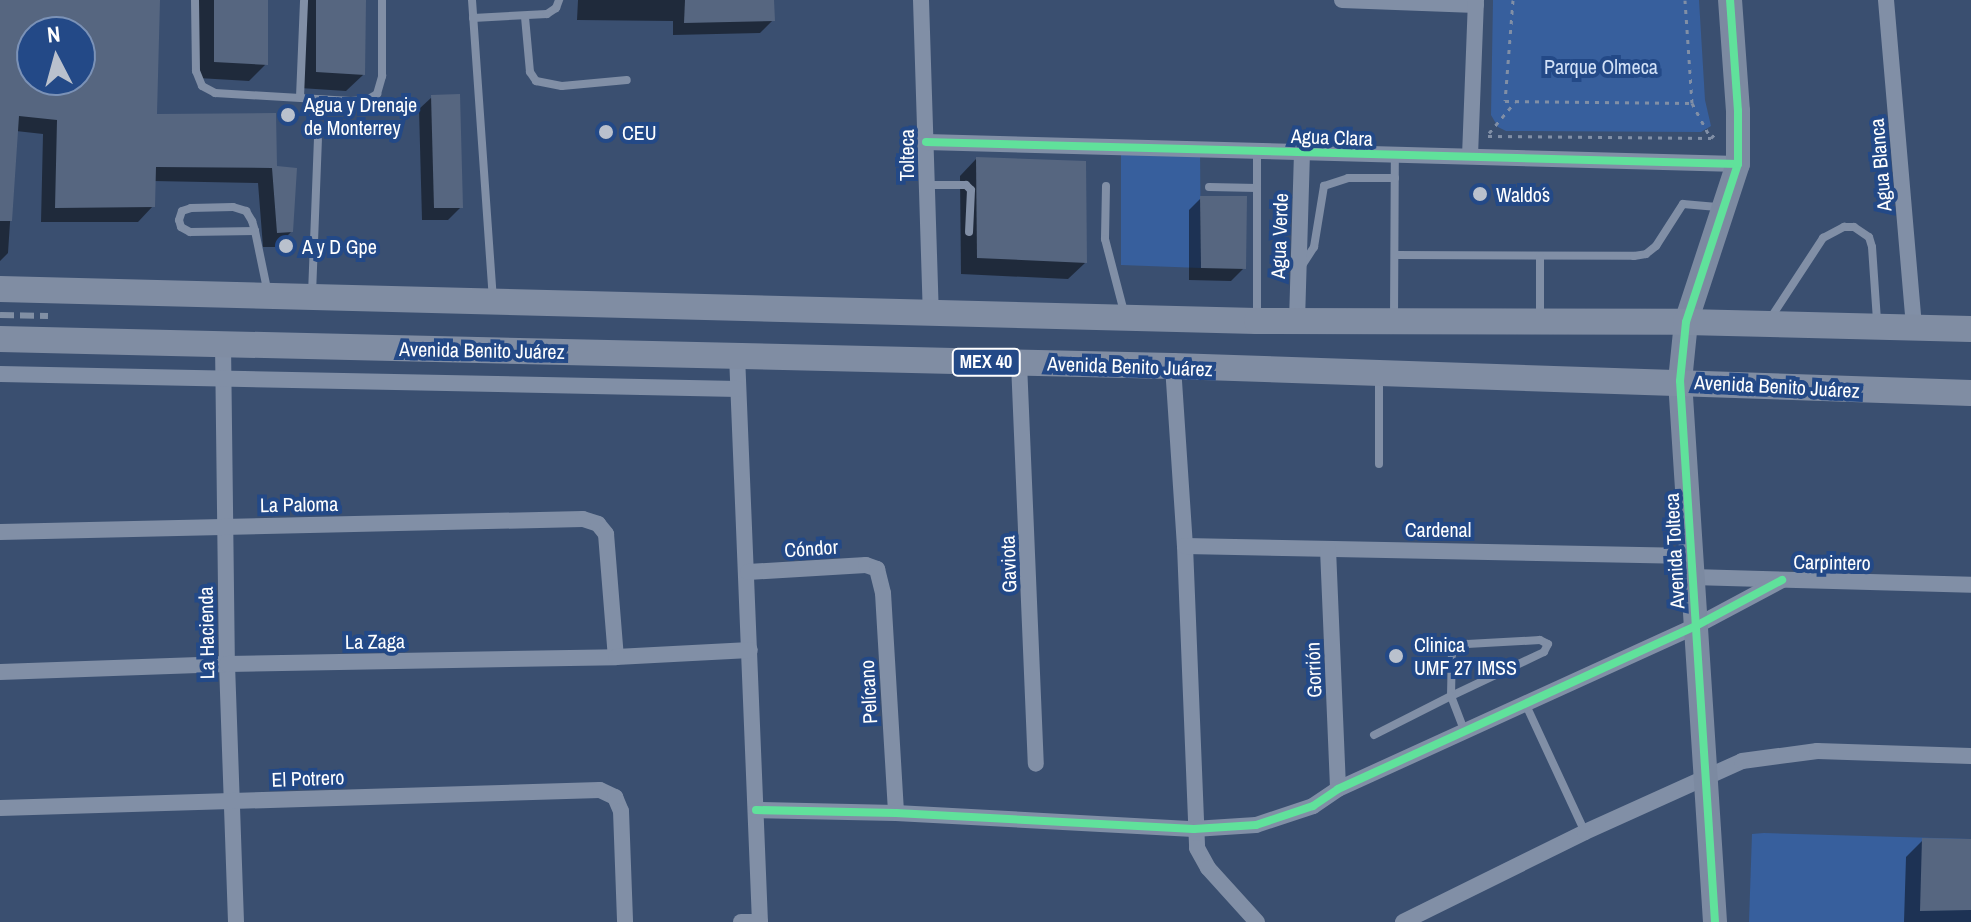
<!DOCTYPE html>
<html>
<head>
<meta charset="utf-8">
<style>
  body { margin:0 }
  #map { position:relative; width:1971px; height:922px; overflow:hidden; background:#3a4f70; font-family:"Archivo Narrow",sans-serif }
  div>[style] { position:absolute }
  .green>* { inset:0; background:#375f9d }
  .shadow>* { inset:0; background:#0007 }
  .building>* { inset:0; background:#566680 }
  .path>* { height:3px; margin-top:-1.5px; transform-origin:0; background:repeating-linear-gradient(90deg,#818fa6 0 4px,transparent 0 10px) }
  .lane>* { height:8px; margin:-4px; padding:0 4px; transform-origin:4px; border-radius:4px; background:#818fa6 }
  .street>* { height:16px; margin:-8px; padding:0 8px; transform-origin:8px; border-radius:8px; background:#818fa6 }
  .secondary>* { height:24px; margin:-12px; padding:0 12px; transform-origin:12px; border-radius:12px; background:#7c8aa1 }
  .primary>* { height:26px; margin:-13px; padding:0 13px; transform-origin:13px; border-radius:13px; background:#808da3 }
  .rail>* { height:6px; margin-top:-3px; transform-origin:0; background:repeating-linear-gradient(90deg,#818fa4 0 14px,transparent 0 20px) }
  .cycleway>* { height:8px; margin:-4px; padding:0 4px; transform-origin:4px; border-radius:4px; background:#60e19b }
  .dots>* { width:22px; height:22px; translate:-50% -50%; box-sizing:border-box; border:4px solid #234987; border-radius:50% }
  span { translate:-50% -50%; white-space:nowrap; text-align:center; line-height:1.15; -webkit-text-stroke:8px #234987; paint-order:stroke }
  .shield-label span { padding:2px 6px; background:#234987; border:2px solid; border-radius:6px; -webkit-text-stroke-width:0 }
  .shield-label { font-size:18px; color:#fff; font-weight:700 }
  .park-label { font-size:20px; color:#d2e1f7 }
  .poi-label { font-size:20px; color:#fff }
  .left { translate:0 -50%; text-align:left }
  .street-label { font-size:20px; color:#fff }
  .north { position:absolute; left:16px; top:16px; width:80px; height:80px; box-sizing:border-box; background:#234987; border:2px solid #7b92b7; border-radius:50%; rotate:354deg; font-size:22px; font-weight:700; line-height:32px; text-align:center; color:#fff }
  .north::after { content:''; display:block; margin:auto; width:28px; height:36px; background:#bac1cd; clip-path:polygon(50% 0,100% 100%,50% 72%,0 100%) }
</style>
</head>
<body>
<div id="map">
  <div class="green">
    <i style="clip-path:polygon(1493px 0,1699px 0,1705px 100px,1711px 126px,1701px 132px,1506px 131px,1498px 127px,1491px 115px)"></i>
    <i style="clip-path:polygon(1121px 148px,1200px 150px,1201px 268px,1121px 265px)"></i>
    <i style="clip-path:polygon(1764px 833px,1971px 839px,1971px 922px,1749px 922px,1752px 834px)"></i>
  </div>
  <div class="shadow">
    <i style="clip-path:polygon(evenodd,0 0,158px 0,155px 116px,275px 168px,291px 232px,276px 247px,263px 247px,258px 183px,153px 181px,153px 206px,138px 222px,41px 222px,43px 134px,16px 131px,8px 253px,0 261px,0 0,32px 32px,80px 32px,80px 80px,32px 80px,32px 32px)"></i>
    <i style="clip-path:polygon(197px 0,266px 0,266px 64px,249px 81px,198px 78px)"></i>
    <i style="clip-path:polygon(300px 0,364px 0,363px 75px,346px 91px,300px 88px)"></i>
    <i style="clip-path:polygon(578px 0,772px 0,773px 20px,760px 33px,673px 35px,673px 21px,577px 20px)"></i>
    <i style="clip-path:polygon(432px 97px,461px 207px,448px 220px,422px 220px,419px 109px)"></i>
    <i style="clip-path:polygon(976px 159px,1085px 263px,1068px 279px,961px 274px,960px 176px)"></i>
    <i style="clip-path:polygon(1201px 198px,1244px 268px,1231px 281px,1189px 280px,1189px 210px)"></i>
    <i style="clip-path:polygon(1923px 840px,1971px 841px,1971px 922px,1904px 922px,1906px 857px)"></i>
  </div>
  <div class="building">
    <i style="clip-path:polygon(evenodd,0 0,160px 0,157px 114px,276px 113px,277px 166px,297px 168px,293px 232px,277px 233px,272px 168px,156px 167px,155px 207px,55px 208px,57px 120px,19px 116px,12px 221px,0 221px,0 0,32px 32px,80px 32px,80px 80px,32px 80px,32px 32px)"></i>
    <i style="clip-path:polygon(214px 0,268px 0,268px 65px,214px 62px)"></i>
    <i style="clip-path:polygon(316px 0,366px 0,365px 75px,316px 72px)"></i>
    <i style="clip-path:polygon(685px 0,774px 0,775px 21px,684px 23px)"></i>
    <i style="clip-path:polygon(460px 94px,463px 208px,434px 208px,431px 95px)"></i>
    <i style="clip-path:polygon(976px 157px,1086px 161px,1087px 263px,977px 258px)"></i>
    <i style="clip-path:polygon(1200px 196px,1247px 196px,1246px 269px,1201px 268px)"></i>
    <i style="clip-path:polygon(1922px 838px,1971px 839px,1971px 910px,1920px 911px)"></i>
  </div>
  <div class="path">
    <i style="left:1513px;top:0;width:101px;rotate:94.5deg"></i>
    <i style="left:1505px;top:101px;width:187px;rotate:0.6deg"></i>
    <i style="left:1692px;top:103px;width:103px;rotate:-93.9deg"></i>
    <i style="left:1692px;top:103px;width:40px;rotate:62deg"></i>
    <i style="left:1489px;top:133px;width:40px;rotate:-50deg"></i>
    <i style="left:1488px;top:136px;width:223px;rotate:0.5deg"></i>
    <i style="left:1711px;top:138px;width:6px;rotate:-45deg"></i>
  </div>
  <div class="lane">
    <i style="left:195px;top:0;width:71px;rotate:89.2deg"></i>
    <i style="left:196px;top:71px;width:16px;rotate:68deg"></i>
    <i style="left:202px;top:86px;width:15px;rotate:28deg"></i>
    <i style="left:215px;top:93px;width:136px;rotate:3.4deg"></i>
    <i style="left:351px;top:101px;width:16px;rotate:-4deg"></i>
    <i style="left:367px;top:100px;width:12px;rotate:-31deg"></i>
    <i style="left:377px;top:94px;width:19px;rotate:-74deg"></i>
    <i style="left:382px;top:76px;width:76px;rotate:-90deg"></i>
    <i style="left:472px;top:0;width:300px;rotate:86deg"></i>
    <i style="left:525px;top:17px;width:55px;rotate:84.8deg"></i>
    <i style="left:530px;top:72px;width:11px;rotate:56deg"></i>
    <i style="left:536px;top:81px;width:26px;rotate:11deg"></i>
    <i style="left:562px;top:86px;width:65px;rotate:-5.3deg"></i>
    <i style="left:473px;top:18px;width:74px;rotate:-3.1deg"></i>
    <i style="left:547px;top:14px;width:11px;rotate:-34deg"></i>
    <i style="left:556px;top:8px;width:9px;rotate:-69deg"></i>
    <i style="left:300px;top:97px;width:97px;rotate:-87.6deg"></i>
    <i style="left:1257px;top:150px;width:38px;rotate:90deg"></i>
    <i style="left:926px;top:185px;width:40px"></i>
    <i style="left:966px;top:185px;width:7px;rotate:45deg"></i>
    <i style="left:971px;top:190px;width:42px;rotate:92.7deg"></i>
    <i style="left:1106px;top:186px;width:53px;rotate:91.1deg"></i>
    <i style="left:1105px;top:239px;width:75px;rotate:75.4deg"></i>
    <i style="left:1209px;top:187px;width:48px;rotate:1.2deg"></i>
    <i style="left:1257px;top:188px;width:131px;rotate:90deg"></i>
    <i style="left:255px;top:231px;width:65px;rotate:179.1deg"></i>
    <i style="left:190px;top:232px;width:10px;rotate:-151deg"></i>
    <i style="left:181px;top:227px;width:7px;rotate:-106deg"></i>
    <i style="left:179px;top:220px;width:9px;rotate:-72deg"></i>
    <i style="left:182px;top:211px;width:9px;rotate:-18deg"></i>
    <i style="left:191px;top:208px;width:42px;rotate:-1.4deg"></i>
    <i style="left:233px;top:207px;width:14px;rotate:17deg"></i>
    <i style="left:246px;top:211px;width:12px;rotate:59deg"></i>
    <i style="left:252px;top:221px;width:10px;rotate:73deg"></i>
    <i style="left:255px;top:231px;width:64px;rotate:78.3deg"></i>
    <i style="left:1395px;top:255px;width:239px;rotate:0.2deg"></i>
    <i style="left:1634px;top:256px;width:12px;rotate:-9deg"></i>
    <i style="left:1646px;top:254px;width:13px;rotate:-39deg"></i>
    <i style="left:1656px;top:246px;width:50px;rotate:-57.3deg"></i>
    <i style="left:1683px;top:204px;width:37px;rotate:5deg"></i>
    <i style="left:1301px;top:267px;width:24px;rotate:-57deg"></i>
    <i style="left:1314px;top:247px;width:62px;rotate:-80.7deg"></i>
    <i style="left:1324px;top:186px;width:25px;rotate:-18deg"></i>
    <i style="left:1348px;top:178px;width:47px"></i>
    <i style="left:312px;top:294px;width:154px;rotate:-87.8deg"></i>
    <i style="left:1540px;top:317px;width:61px;rotate:-90deg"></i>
    <i style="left:1394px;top:319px;width:164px;rotate:-89.7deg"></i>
    <i style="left:1770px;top:319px;width:97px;rotate:-56.8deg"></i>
    <i style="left:1823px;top:238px;width:24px;rotate:-28deg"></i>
    <i style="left:1844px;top:227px;width:10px"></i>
    <i style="left:1854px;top:227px;width:18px;rotate:34deg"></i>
    <i style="left:1869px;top:237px;width:10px;rotate:73deg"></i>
    <i style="left:1872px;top:247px;width:74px;rotate:86.1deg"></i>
    <i style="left:1379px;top:464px;width:85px;rotate:-90deg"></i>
    <i style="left:1540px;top:640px;width:9px;rotate:27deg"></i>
    <i style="left:1548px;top:644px;width:9px;rotate:117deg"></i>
    <i style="left:1544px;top:652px;width:103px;rotate:154.7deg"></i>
    <i style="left:1451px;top:696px;width:46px;rotate:-88.8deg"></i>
    <i style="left:1452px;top:650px;width:16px;rotate:-22deg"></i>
    <i style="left:1467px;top:644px;width:73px;rotate:-3.1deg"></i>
    <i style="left:1525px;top:703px;width:142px;rotate:65.1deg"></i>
    <i style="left:1374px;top:735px;width:86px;rotate:-26.9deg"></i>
    <i style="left:1451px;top:696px;width:36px;rotate:69deg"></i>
  </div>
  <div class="street">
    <i style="left:921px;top:0;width:310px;rotate:88.2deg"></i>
    <i style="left:1342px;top:0;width:134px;rotate:2.1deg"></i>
    <i style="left:1886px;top:0;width:328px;rotate:85.1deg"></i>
    <i style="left:926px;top:142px;width:812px;rotate:1.55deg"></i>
    <i style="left:1470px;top:156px;width:156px;rotate:-87.8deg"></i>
    <i style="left:1297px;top:321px;width:170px;rotate:-88.3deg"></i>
    <i style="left:223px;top:344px;width:320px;rotate:89.3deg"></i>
    <i style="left:227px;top:664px;width:258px;rotate:88deg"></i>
    <i style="left:737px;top:355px;width:567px;rotate:87.68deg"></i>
    <i style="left:1019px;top:363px;width:401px;rotate:87.6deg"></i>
    <i style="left:1173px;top:366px;width:180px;rotate:86.2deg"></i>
    <i style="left:1185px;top:546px;width:302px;rotate:87.7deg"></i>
    <i style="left:1197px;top:848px;width:23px;rotate:61deg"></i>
    <i style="left:1208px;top:868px;width:73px;rotate:47.8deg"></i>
    <i style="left:0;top:374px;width:738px;rotate:1.16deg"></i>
    <i style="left:0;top:532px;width:583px;rotate:-1.28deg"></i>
    <i style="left:583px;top:519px;width:16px;rotate:18deg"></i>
    <i style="left:598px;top:524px;width:13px;rotate:51deg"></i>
    <i style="left:606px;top:534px;width:123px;rotate:85.4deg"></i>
    <i style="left:1185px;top:546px;width:506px;rotate:1.13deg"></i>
    <i style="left:1328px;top:549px;width:240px;rotate:87.6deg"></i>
    <i style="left:748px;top:572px;width:118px;rotate:-3.4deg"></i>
    <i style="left:866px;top:565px;width:12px;rotate:20deg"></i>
    <i style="left:877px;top:569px;width:25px;rotate:76deg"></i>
    <i style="left:883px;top:593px;width:220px;rotate:86.6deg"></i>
    <i style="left:1692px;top:577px;width:279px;rotate:1.6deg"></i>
    <i style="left:0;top:672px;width:227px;rotate:-2deg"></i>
    <i style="left:227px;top:664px;width:389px;rotate:-1deg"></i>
    <i style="left:616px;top:657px;width:134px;rotate:-3deg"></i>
    <i style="left:0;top:808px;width:600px;rotate:-1.72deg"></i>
    <i style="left:600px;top:790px;width:17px;rotate:25deg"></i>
    <i style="left:615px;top:797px;width:15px;rotate:67deg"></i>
    <i style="left:621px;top:811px;width:111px;rotate:87.9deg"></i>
    <i style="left:756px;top:810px;width:140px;rotate:1.2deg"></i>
    <i style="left:896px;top:813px;width:298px;rotate:3.1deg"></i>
    <i style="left:1194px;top:829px;width:62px;rotate:-3.7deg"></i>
    <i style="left:1256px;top:825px;width:60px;rotate:-18.4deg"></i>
    <i style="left:1313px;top:806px;width:30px;rotate:-34deg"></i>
    <i style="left:1338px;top:789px;width:391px;rotate:-24.5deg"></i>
    <i style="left:1694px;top:627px;width:100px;rotate:-28.1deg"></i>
    <i style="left:741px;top:922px;width:19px"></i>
    <i style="left:1403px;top:922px;width:203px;rotate:-26.3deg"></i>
    <i style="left:1585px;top:832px;width:172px;rotate:-24.3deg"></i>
    <i style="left:1742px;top:761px;width:76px;rotate:-7.6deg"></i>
    <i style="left:1817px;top:751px;width:154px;rotate:1.9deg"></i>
  </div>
  <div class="secondary">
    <i style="left:1715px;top:922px;width:542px;rotate:-93.7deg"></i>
    <i style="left:1680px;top:381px;width:59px;rotate:-84.2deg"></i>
    <i style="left:1686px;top:322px;width:166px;rotate:-71.8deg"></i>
    <i style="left:1738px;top:164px;width:53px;rotate:-90deg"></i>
    <i style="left:1738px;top:111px;width:111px;rotate:-94.1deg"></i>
  </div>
  <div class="primary">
    <i style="left:0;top:289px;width:1257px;rotate:1.46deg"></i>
    <i style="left:1257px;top:321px;width:429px;rotate:0.1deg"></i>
    <i style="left:1686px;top:322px;width:285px;rotate:1.4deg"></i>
    <i style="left:0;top:339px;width:1173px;rotate:1.32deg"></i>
    <i style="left:1173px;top:366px;width:798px;rotate:1.94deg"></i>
  </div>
  <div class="rail">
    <i style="left:0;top:315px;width:48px;rotate:1.2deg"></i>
  </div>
  <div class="cycleway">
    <i style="left:926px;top:142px;width:812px;rotate:1.55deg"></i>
    <i style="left:756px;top:810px;width:140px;rotate:1.2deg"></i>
    <i style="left:896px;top:813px;width:298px;rotate:3.1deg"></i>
    <i style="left:1194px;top:829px;width:62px;rotate:-3.7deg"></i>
    <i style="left:1256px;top:825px;width:60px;rotate:-18.4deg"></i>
    <i style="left:1313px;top:806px;width:30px;rotate:-34deg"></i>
    <i style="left:1338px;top:789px;width:391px;rotate:-24.5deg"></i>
    <i style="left:1694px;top:627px;width:100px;rotate:-28.1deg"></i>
    <i style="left:1715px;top:922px;width:542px;rotate:-93.7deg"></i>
    <i style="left:1680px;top:381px;width:59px;rotate:-84.2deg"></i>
    <i style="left:1686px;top:322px;width:166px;rotate:-71.8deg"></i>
    <i style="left:1738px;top:164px;width:53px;rotate:-90deg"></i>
    <i style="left:1738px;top:111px;width:111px;rotate:-94.1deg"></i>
  </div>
  <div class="dots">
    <i style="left:288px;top:115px;background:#bac1cd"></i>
    <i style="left:606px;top:132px;background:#bac1cd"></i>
    <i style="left:1480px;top:194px;background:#bac1cd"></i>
    <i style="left:286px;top:246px;background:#bac1cd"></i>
    <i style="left:1396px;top:656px;background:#bac1cd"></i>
  </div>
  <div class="shield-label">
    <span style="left:986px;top:362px">MEX 40</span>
  </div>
  <div class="park-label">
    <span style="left:1601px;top:66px">Parque Olmeca</span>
  </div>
  <div class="poi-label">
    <span class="left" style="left:304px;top:116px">Agua y Drenaje<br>de Monterrey</span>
    <span class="left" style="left:622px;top:132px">CEU</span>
    <span class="left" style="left:1496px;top:194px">Waldo´s</span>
    <span class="left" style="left:302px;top:246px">A y D Gpe</span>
    <span class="left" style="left:1414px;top:656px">Clinica<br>UMF 27 IMSS</span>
  </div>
  <div class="street-label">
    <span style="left:1332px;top:137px;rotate:2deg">Agua Clara</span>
    <span style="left:906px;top:155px;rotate:-90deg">Tolteca</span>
    <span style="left:1880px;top:165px;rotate:-95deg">Agua Blanca</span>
    <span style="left:1279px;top:236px;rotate:-88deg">Agua Verde</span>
    <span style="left:482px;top:350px;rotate:1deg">Avenida Benito Juárez</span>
    <span style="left:1130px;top:366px;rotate:2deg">Avenida Benito Juárez</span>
    <span style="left:1777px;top:386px;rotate:3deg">Avenida Benito Juárez</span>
    <span style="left:299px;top:504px;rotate:-1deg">La Paloma</span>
    <span style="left:1438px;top:529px">Cardenal</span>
    <span style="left:811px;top:548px;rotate:-4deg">Cóndor</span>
    <span style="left:1674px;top:551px;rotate:-93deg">Avenida Tolteca</span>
    <span style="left:1832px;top:562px;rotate:1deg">Carpintero</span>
    <span style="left:1008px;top:564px;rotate:-92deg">Gaviota</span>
    <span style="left:206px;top:633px;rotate:-91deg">La Hacienda</span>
    <span style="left:375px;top:641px;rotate:-1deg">La Zaga</span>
    <span style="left:1313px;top:670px;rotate:-92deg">Gorrión</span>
    <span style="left:868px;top:692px;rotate:-93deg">Pelícano</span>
    <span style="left:308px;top:778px;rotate:-2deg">El Potrero</span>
  </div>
  <div class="north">N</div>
</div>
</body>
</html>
